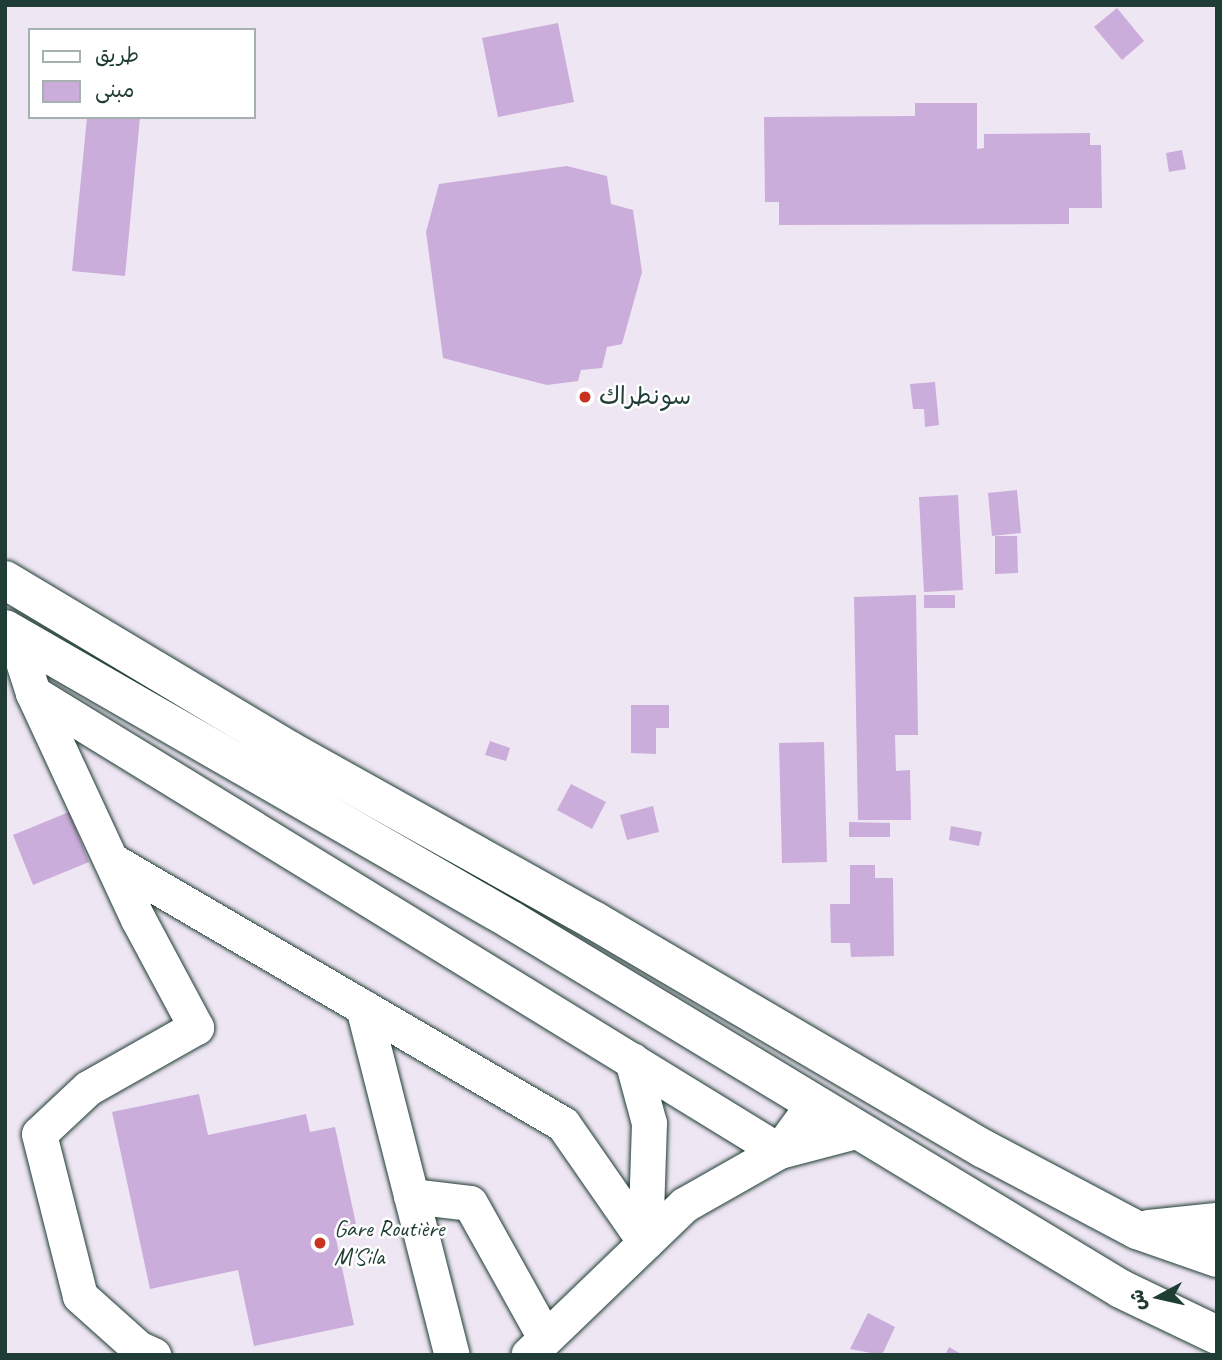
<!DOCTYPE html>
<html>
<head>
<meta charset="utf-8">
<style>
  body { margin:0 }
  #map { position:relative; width:1222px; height:1360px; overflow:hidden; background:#efe6f4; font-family:Caveat,"Playpen Sans Arabic",sans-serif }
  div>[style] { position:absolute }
  .building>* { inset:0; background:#caadda }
  .roads { filter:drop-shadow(0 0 2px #1f3d34) drop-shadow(0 0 2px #1f3d34) }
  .minor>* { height:35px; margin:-17.5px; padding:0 17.5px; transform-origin:17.5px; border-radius:17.5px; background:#fff }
  .highway>* { height:38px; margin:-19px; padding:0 19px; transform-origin:19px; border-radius:19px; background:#fff }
  .dots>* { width:19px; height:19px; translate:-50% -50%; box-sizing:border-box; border:4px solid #fff; border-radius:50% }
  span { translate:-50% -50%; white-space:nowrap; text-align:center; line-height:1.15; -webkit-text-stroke:5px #fff; paint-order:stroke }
  .poi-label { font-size:24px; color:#1f3d34 }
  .left { translate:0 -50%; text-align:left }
  .frame { position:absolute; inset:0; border:7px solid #1f3d34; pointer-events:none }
  .legend { position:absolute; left:28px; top:28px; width:228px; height:91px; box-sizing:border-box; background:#fff; border:2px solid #a5b1ae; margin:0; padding:9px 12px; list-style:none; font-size:21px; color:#1f3d34 }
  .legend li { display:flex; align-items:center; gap:14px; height:35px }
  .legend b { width:35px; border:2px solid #a5b1ae }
  .north { position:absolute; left:1124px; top:1262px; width:70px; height:70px; -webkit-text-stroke:5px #fff; paint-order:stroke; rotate:262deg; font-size:19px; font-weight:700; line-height:28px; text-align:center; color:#1f3d34 }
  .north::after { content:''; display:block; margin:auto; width:24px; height:32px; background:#1f3d34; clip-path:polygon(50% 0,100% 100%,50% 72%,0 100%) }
</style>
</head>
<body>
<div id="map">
  <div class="building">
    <i style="clip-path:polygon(1117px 8px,1144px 41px,1122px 60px,1094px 27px)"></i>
    <i style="clip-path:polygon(558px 23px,574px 102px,498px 117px,482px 38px)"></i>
    <i style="clip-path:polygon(915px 103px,977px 103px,977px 149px,984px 148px,984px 134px,1090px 133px,1090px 145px,1101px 145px,1102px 208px,1069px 208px,1069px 224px,779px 225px,779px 202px,765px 202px,764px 117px,915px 116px)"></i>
    <i style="clip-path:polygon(87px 117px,140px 117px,125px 276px,72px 271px)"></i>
    <i style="clip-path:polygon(1182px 150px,1186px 169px,1169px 172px,1166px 153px)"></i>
    <i style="clip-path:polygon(567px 166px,607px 176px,611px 204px,633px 210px,642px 272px,622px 344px,607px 347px,602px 368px,581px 370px,578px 381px,547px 385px,443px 358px,426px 232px,439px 184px)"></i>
    <i style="clip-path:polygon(935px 382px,939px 425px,925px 427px,924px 409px,913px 409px,910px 384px)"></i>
    <i style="clip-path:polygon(1017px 490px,1021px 533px,992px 536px,988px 493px)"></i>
    <i style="clip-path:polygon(958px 495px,963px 590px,924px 592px,919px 497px)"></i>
    <i style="clip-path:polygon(995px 536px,1017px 536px,1018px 573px,995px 574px)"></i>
    <i style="clip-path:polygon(916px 595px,918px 735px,895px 735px,896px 771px,910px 770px,911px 820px,858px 820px,854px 597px)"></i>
    <i style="clip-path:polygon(924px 595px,955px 595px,955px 608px,924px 608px)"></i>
    <i style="clip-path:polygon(631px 705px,669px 705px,669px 728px,656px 728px,656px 754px,631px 753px)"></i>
    <i style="clip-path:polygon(490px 741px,510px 748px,506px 761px,485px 755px)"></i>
    <i style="clip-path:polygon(824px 742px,827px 862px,782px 863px,779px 743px)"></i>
    <i style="clip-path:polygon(571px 784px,606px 802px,592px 829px,557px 810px)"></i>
    <i style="clip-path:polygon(653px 806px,659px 832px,627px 840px,620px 815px)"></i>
    <i style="clip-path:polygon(69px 812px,89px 862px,33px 885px,13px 835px)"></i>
    <i style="clip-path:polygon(849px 822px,890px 823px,890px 837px,849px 837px)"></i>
    <i style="clip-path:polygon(951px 826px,982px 832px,979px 846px,949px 840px)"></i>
    <i style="clip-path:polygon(850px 865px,875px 865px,875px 878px,893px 878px,894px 956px,851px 957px,850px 943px,831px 943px,830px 904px,850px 904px)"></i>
    <i style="clip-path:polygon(199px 1094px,208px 1135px,306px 1114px,310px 1132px,335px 1127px,356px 1224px,334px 1229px,354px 1325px,254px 1346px,238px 1270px,150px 1289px,112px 1112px)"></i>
    <i style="clip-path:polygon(868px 1313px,895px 1327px,882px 1355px,850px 1349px)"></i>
    <i style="clip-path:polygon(949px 1347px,963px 1355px,945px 1355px)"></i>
  </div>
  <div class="roads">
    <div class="minor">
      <i style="left:14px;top:634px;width:62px;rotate:72.1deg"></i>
      <i style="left:33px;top:693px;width:875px;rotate:31.55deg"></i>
      <i style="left:779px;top:1151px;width:109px;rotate:150.4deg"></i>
      <i style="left:684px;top:1205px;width:216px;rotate:136.1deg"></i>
      <i style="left:33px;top:693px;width:249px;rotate:65.1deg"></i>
      <i style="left:138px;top:919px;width:123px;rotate:61.8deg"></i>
      <i style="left:196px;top:1027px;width:124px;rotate:150.5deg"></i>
      <i style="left:88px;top:1088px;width:67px;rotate:136.8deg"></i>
      <i style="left:39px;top:1134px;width:167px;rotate:75.8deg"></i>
      <i style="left:80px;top:1296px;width:78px;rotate:41.9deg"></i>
      <i style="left:138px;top:1348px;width:17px;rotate:25deg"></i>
      <i style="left:111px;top:860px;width:523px;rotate:30.29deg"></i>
      <i style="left:563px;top:1124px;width:144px;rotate:55.2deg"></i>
      <i style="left:363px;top:1007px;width:359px;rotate:75.7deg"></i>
      <i style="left:632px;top:1060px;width:65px;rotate:74.9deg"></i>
      <i style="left:649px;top:1123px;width:119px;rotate:91.9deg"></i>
      <i style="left:814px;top:1103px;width:59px;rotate:126.1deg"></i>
      <i style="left:779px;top:1151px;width:79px;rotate:-14.7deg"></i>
      <i style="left:411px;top:1196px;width:59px;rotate:6.8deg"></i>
      <i style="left:470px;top:1203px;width:154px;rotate:60.9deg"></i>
    </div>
    <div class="highway">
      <i style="left:5px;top:580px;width:331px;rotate:30.9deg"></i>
      <i style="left:289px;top:750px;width:351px;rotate:29.2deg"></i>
      <i style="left:595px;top:921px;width:451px;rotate:30.4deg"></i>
      <i style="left:984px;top:1149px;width:173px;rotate:27.9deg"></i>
      <i style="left:1137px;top:1230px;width:85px;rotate:19.3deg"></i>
      <i style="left:5px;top:629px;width:584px;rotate:29.9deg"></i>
      <i style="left:511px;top:920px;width:713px;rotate:31.17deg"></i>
      <i style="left:1121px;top:1289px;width:106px;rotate:25.6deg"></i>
      <i style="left:1149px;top:1229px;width:68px;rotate:-5.9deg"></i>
    </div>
  </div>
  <div class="dots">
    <i style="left:585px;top:397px;background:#c8321e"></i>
    <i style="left:320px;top:1243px;background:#c8321e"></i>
  </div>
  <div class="poi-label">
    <span class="left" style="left:599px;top:397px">سونطراك</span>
    <span class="left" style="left:334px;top:1243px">Gare Routière<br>M'Sila</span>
  </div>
  <div class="frame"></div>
  <ul class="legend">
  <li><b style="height:9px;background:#fff"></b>طريق</li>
  <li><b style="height:19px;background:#caadda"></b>مبنى</li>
  </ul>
  <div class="north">ش</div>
</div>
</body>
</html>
